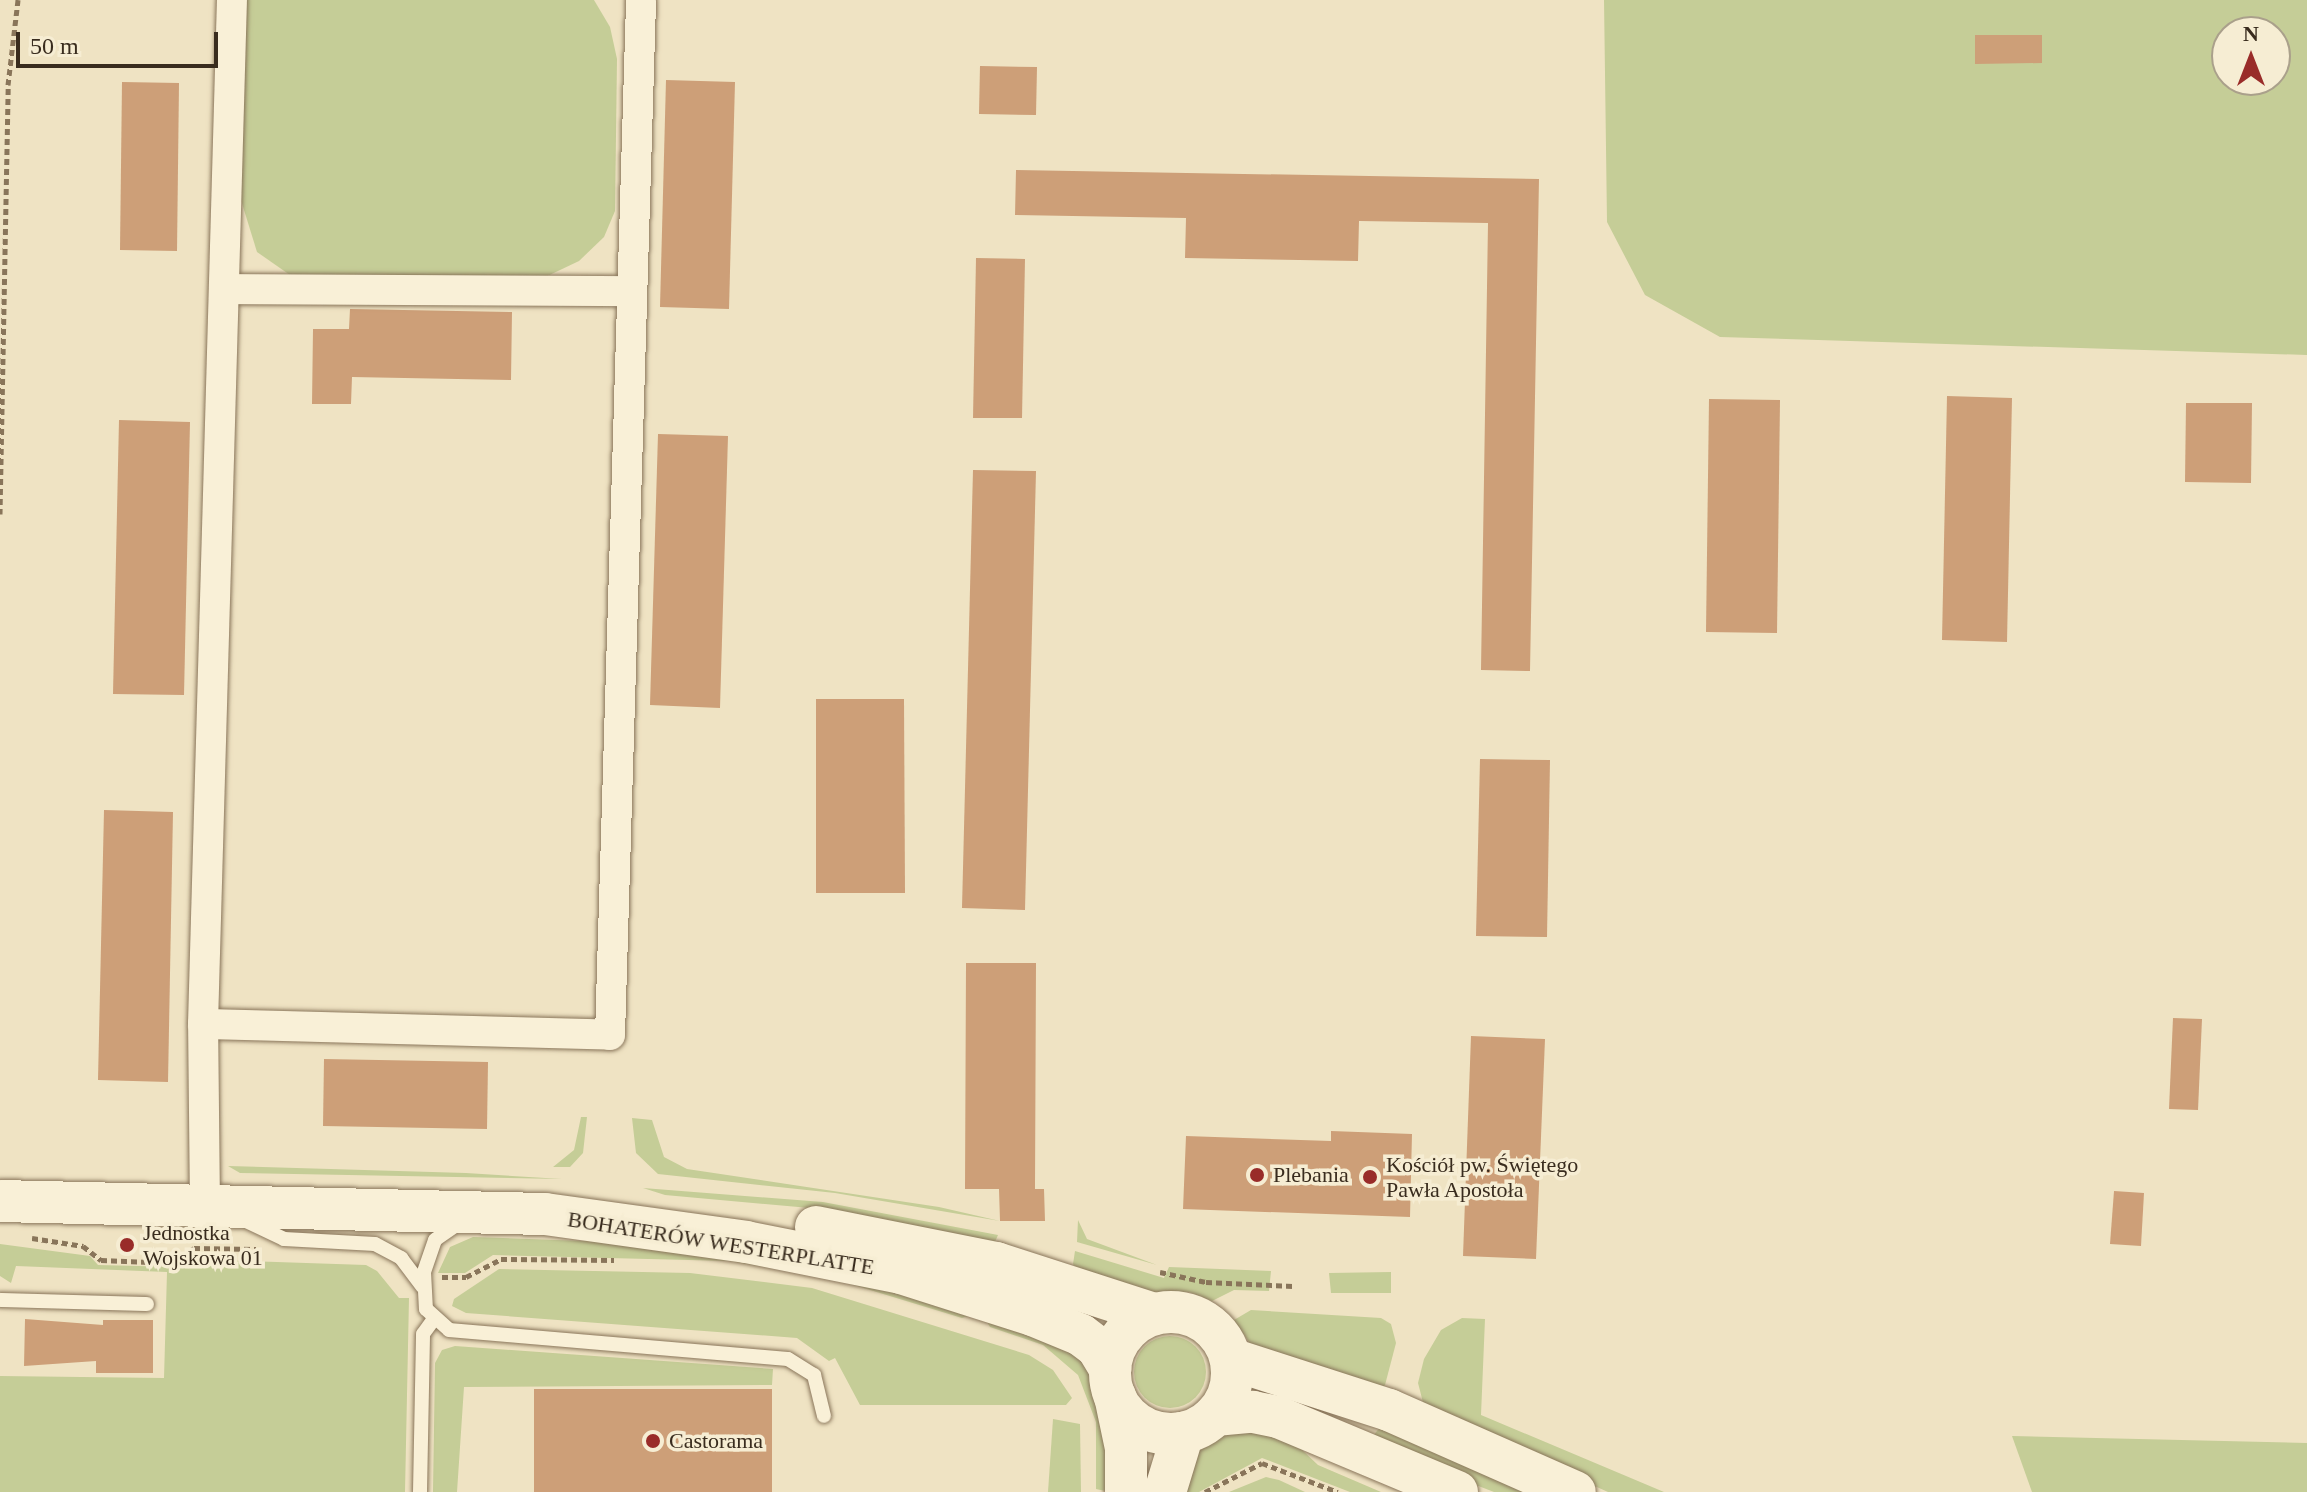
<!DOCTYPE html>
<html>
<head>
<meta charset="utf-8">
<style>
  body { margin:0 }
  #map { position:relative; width:2307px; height:1492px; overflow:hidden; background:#efe3c3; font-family:"Times New Roman",serif }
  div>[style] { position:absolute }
  .green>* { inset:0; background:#c5cd97 }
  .round { border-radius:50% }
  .building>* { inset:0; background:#cd9f78 }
  .path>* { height:5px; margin-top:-2.5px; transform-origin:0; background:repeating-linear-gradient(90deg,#89755a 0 6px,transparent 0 10px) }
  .roads { filter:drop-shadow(0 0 2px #89755a) drop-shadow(0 0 2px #89755a) }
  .lane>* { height:14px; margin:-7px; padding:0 7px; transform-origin:7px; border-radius:7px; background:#f9f0d7 }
  .street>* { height:30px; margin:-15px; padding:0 15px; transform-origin:15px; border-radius:15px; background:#f9f0d7 }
  .secondary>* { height:42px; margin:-21px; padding:0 21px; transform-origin:21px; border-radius:21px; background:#f9f0d7 }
  .secondary>.ring { margin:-21px; padding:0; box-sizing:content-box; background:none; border:42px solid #f9f0d7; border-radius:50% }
  .dots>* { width:22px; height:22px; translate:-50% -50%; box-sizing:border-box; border:4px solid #f6edd3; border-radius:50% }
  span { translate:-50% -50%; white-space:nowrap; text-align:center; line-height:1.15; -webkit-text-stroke:7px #f6edd3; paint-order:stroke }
  .poi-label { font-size:22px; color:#392c1e }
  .left { translate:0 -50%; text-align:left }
  .street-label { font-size:22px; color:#392c1e }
  .north { position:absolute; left:2211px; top:16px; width:80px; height:80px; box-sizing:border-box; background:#f6edd3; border:2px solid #aaa08b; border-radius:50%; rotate:0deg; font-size:22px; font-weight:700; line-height:32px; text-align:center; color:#392c1e }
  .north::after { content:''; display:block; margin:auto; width:28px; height:36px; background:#992c29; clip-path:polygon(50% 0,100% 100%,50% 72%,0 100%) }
  .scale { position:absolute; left:16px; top:32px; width:202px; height:36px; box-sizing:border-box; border:4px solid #392c1e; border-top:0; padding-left:10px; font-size:24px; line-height:28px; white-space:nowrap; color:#392c1e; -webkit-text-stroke:6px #f6edd3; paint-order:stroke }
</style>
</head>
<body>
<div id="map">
  <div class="green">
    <i style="clip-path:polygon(246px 0,594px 0,610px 27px,617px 59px,615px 211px,604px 237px,579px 261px,539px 280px,290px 275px,257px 252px,236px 184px)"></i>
    <i style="clip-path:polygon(evenodd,1604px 0,2307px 0,2307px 355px,1720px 337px,1645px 295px,1607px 222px,1604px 0,2227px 32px,2275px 32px,2275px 80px,2227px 80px,2227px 32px)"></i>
    <i style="clip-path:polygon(581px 1117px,587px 1117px,583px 1153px,570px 1167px,553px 1167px,574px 1150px)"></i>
    <i style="clip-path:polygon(632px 1118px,652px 1120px,664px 1157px,687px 1169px,939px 1207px,1000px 1221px,835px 1193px,658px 1174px,636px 1153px)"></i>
    <i style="clip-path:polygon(228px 1166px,466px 1173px,562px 1179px,240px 1173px)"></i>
    <i style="clip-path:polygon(643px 1188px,823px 1202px,998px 1235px,994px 1244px,832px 1210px,665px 1195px)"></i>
    <i style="clip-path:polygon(1078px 1220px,1087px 1239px,1157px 1265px,1077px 1242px)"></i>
    <i style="clip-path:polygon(473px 1237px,612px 1242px,858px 1279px,971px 1315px,962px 1318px,834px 1279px,729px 1261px,493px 1255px,465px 1273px,438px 1273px,450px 1247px)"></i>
    <i style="clip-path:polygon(0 1244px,90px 1256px,98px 1265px,178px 1267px,184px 1259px,366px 1265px,377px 1271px,399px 1298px,409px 1298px,405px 1492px,0 1492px,0 1376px,164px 1378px,167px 1272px,16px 1266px,11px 1283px,0 1276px)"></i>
    <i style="clip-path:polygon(1075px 1251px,1164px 1278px,1169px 1267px,1271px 1271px,1269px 1291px,1234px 1290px,1212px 1301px,1189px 1292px,1152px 1295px,1080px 1272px,1073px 1264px)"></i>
    <i style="clip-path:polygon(499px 1269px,690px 1273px,812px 1288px,1029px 1355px,1053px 1370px,1072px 1398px,1066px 1405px,860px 1405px,835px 1358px,829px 1361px,797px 1338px,466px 1313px,452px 1306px,454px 1299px)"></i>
    <i style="clip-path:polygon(1391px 1272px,1391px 1293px,1331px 1293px,1329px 1273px)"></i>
    <i style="clip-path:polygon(1251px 1310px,1381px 1318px,1391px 1324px,1396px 1343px,1385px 1385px,1381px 1390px,1253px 1348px,1234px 1320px)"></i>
    <i style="clip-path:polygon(1462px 1318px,1485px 1319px,1481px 1415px,1664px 1492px,1608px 1492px,1425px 1410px,1418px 1383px,1424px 1359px,1441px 1330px)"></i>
    <i style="clip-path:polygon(986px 1320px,1066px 1342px,1089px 1371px,1102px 1410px,1110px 1492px,1096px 1489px,1096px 1422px,1078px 1375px,1043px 1345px,990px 1327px)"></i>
    <i class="round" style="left:1134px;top:1336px;width:72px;height:72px"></i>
    <i style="clip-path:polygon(455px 1346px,773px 1369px,772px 1385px,464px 1387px,457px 1492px,433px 1492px,435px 1363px,442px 1350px)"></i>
    <i style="clip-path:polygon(1053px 1419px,1080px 1424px,1081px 1492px,1048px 1492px)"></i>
    <i style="clip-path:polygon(1257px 1426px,1300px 1448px,1318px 1465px,1381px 1492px,1350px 1492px,1262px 1458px,1199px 1492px,1179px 1492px,1198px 1443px,1219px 1432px)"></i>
    <i style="clip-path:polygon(1381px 1426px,1545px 1492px,1494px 1492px,1450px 1475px,1373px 1436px)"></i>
    <i style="clip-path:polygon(2012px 1436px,2307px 1443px,2307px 1492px,2032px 1492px)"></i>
    <i style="clip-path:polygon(1266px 1477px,1279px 1480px,1305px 1492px,1229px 1492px)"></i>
  </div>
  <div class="building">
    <i style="clip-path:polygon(1975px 35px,2042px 35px,2042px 63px,1975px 64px)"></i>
    <i style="clip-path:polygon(980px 66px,1037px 67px,1036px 115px,979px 114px)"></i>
    <i style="clip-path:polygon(666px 80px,735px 82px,729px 309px,660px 307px)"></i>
    <i style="clip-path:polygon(122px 82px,179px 83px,177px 251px,120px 250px)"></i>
    <i style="clip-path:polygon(1016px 170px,1539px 179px,1530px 671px,1481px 670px,1488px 223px,1359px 221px,1358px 261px,1185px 258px,1186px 218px,1015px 215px)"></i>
    <i style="clip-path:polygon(976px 258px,1025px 259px,1022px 418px,973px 418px)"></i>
    <i style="clip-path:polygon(350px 309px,512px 312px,511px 380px,352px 377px,351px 404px,312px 404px,313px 329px,349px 329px)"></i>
    <i style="clip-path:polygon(1947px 396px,2012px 398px,2007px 642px,1942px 640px)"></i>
    <i style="clip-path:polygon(1709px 399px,1780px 400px,1777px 633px,1706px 632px)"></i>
    <i style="clip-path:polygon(2186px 403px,2252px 403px,2251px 483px,2185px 482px)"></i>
    <i style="clip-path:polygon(119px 420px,190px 422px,184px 695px,113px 694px)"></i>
    <i style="clip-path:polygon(658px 434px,728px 436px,720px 708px,650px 705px)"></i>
    <i style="clip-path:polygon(973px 470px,1036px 471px,1025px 910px,962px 908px)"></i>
    <i style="clip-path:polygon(816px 699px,904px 699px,905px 893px,816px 893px)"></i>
    <i style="clip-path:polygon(1480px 759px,1550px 760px,1547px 937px,1476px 936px)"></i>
    <i style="clip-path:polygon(104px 810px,173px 812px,168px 1082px,98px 1080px)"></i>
    <i style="clip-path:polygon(966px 963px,1036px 963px,1035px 1189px,1044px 1189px,1045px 1221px,1000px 1221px,999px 1189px,965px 1189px)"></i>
    <i style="clip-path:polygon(2173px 1018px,2202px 1019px,2198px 1110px,2169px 1109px)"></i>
    <i style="clip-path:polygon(1471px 1036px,1545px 1039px,1536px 1259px,1463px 1256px)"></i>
    <i style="clip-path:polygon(324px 1059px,488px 1062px,487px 1129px,323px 1126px)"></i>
    <i style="clip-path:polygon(1331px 1131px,1412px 1134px,1410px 1217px,1183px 1209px,1186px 1136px,1331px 1141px)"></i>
    <i style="clip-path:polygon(2114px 1191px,2144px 1193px,2141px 1246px,2110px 1244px)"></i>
    <i style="clip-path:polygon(25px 1319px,103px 1325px,103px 1320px,153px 1320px,153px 1373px,96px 1373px,96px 1361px,24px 1366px)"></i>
    <i style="clip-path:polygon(534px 1389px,772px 1389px,772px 1492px,534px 1492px)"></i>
  </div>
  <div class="path">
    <i style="left:0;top:514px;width:429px;rotate:-88.9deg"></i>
    <i style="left:8px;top:85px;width:86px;rotate:-83.3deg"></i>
    <i style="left:32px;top:1238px;width:52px;rotate:8.9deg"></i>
    <i style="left:83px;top:1246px;width:23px;rotate:38deg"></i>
    <i style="left:101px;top:1260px;width:73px;rotate:2.4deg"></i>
    <i style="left:174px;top:1263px;width:25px;rotate:-37deg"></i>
    <i style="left:194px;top:1248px;width:62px;rotate:0.9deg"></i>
    <i style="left:1160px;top:1272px;width:47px;rotate:12.3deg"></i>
    <i style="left:1206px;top:1282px;width:87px;rotate:2.6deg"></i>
    <i style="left:442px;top:1277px;width:24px"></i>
    <i style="left:466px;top:1277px;width:39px;rotate:-27deg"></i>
    <i style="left:501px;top:1259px;width:113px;rotate:0.5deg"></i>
    <i style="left:1205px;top:1492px;width:64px;rotate:-27deg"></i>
    <i style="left:1262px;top:1463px;width:81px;rotate:20.9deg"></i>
  </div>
  <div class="roads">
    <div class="lane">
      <i style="left:246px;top:1221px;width:42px;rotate:25.3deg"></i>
      <i style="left:284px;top:1239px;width:91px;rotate:3.1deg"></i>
      <i style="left:375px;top:1244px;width:30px;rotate:28deg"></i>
      <i style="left:401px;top:1258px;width:36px;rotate:53deg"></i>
      <i style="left:459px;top:1223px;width:29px;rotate:145deg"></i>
      <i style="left:435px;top:1240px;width:34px;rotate:109deg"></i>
      <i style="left:424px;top:1272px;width:37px;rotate:87deg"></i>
      <i style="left:426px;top:1309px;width:31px;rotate:42deg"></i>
      <i style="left:449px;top:1330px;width:340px;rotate:4.9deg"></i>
      <i style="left:788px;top:1359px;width:31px;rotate:32deg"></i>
      <i style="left:814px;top:1375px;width:42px;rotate:76.3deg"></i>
      <i style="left:0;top:1300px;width:147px;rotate:1.6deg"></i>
      <i style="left:420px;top:1492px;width:158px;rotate:-88.9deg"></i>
      <i style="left:423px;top:1334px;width:19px;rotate:-54deg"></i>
    </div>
    <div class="street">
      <i style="left:224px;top:289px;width:408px;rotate:0.3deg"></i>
      <i style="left:203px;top:1024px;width:407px;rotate:1.5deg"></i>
      <i style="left:610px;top:1035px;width:1035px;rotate:-88.28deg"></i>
      <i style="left:205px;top:1207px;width:183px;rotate:-90.6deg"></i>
      <i style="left:203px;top:1024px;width:1024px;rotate:-88.38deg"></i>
    </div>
    <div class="secondary">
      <i style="left:0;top:1201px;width:545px;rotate:1.37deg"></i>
      <i style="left:545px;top:1214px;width:203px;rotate:7.9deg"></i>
      <i style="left:746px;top:1242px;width:158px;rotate:11.3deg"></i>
      <i style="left:901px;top:1273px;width:139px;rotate:17.7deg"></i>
      <i style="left:1033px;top:1315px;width:52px;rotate:22.6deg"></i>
      <i style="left:1081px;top:1335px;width:20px;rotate:37deg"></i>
      <i style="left:1097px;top:1347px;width:26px;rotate:59deg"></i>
      <i style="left:816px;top:1227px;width:184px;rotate:11.3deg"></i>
      <i style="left:996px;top:1263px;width:166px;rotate:17.9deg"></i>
      <i class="ring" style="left:1110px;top:1312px;width:80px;height:80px"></i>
      <i style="left:1231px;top:1359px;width:166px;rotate:17.9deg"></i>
      <i style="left:1389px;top:1410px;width:203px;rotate:23.8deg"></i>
      <i style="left:1115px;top:1396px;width:53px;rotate:78.1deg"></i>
      <i style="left:1126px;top:1448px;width:44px;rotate:90deg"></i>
      <i style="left:1215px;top:1415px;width:38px;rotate:-5deg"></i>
      <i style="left:1253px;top:1412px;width:25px;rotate:11deg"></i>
      <i style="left:1278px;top:1417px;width:194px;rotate:22.7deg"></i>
      <i style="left:1165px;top:1492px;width:62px;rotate:-73deg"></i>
    </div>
  </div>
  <div class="dots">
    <i style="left:1257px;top:1175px;background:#992c29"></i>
    <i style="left:1370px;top:1177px;background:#992c29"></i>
    <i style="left:127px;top:1245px;background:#992c29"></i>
    <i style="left:653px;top:1441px;background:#992c29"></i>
  </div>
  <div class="poi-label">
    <span class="left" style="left:1386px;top:1177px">Kościół pw. Świętego<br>Pawła Apostoła</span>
    <span class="left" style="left:1273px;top:1175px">Plebania</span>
    <span class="left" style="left:143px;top:1245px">Jednostka<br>Wojskowa 01</span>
    <span class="left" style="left:669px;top:1441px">Castorama</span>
  </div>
  <div class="street-label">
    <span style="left:721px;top:1243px;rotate:9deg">BOHATERÓW WESTERPLATTE</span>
  </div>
  <div class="north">N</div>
  <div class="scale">50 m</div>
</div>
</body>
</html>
